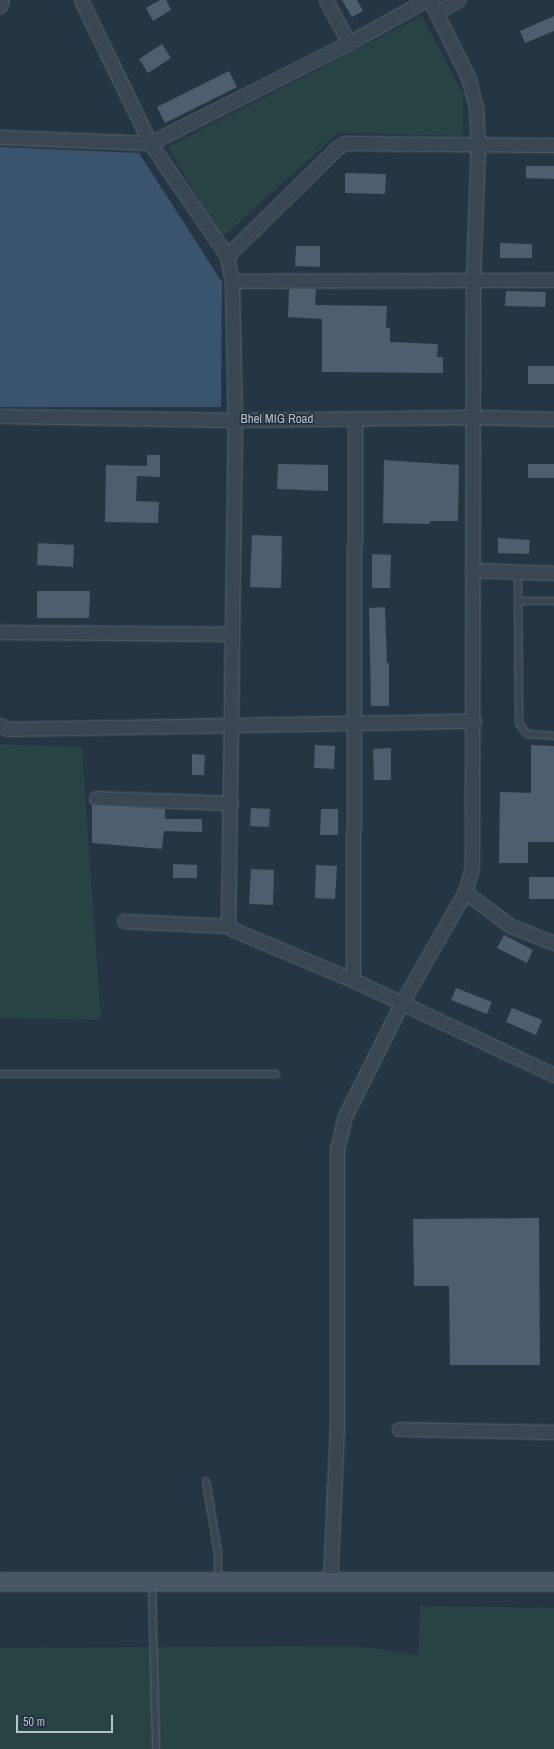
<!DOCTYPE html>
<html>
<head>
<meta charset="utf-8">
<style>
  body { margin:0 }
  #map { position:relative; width:554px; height:1749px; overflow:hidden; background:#263544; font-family:"Archivo Narrow",sans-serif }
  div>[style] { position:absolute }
  .green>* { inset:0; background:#284344 }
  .water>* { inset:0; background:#3b546d }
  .building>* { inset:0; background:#4f5e6f }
  .roads { filter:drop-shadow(0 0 1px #596570) drop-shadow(0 0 1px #596570) }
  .lane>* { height:6px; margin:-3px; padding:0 3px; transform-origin:3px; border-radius:3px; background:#3a4753 }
  .street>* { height:13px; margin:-6.5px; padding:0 6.5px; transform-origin:6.5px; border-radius:6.5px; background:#3a4753 }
  .secondary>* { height:18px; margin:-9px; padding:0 9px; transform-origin:9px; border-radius:9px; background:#485666 }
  span { translate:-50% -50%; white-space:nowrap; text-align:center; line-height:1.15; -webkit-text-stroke:3px #1f2c39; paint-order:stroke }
  .street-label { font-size:13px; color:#b8c2cd }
  .scale { position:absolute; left:16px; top:1715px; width:97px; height:18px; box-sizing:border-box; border:2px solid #b8c2cd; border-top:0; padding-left:5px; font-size:12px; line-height:14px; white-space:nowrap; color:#b8c2cd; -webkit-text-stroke:3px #1f2c39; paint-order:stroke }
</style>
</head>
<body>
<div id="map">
  <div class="green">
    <i style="clip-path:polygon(422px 16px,463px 94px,463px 136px,338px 133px,222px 238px,168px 147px)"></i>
    <i style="clip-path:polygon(0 744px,82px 747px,101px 1020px,0 1018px)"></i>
    <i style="clip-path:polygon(420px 1606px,554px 1608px,554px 1749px,0 1749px,0 1648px,356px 1646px,418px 1655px)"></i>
  </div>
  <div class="water">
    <i style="clip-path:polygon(0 147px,139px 153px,222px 282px,221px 407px,0 407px)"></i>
  </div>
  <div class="building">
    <i style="clip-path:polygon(160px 0,166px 0,171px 10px,153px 21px,146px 8px)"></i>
    <i style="clip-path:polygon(342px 0,357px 0,363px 11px,352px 17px)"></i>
    <i style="clip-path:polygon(554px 16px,554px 31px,525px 43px,520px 31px)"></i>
    <i style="clip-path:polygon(162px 44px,171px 58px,148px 73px,139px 59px)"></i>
    <i style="clip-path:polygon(229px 71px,237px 87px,165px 123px,157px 107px)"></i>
    <i style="clip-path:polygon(526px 166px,554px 166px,554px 179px,526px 178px)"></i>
    <i style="clip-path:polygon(345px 173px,386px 174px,385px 194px,345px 193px)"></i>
    <i style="clip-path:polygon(500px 243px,532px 244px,532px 258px,500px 258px)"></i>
    <i style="clip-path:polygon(296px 246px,320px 246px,320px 267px,295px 266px)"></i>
    <i style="clip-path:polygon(289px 289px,316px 289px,315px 305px,387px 306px,386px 328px,390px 328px,390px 342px,438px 344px,437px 357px,443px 357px,443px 373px,322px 372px,322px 319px,288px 317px)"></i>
    <i style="clip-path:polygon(506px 291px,546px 292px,545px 307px,505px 306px)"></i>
    <i style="clip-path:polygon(528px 366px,554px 366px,554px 384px,528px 384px)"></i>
    <i style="clip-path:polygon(147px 455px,160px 455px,160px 477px,137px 476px,136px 501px,159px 502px,158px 523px,105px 522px,106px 465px,147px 466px)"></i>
    <i style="clip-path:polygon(384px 460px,459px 465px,458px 521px,430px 521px,430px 524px,383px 523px)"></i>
    <i style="clip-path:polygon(278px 464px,328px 465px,328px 491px,277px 489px)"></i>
    <i style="clip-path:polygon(528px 464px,554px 464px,554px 478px,528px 478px)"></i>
    <i style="clip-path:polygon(252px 535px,282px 536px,281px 588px,250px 587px)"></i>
    <i style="clip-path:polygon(498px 538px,530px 540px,529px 554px,498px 553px)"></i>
    <i style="clip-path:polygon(38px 543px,74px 545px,73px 567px,37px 565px)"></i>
    <i style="clip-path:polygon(372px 554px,391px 555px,390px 588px,372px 588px)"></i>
    <i style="clip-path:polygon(37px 591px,90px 591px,89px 618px,37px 618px)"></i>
    <i style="clip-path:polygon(385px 607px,387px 663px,389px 663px,389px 706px,371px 706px,369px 608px)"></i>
    <i style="clip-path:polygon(315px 745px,335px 746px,334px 769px,314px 768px)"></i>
    <i style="clip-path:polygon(531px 745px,554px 746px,554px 842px,528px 842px,528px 863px,499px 863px,500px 792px,531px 793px)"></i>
    <i style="clip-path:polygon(391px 748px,391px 780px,374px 780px,373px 749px)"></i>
    <i style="clip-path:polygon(192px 754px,205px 755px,204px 775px,192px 775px)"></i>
    <i style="clip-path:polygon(92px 805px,165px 809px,165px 819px,202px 819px,202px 832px,164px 831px,162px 849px,92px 843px)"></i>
    <i style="clip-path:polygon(251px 808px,270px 809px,269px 827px,250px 826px)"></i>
    <i style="clip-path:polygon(321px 809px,338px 809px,338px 835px,320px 835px)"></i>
    <i style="clip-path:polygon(173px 864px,197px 865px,197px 878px,173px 878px)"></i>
    <i style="clip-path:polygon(316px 865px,337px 866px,335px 899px,315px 898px)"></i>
    <i style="clip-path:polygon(251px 869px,274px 870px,273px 905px,249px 904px)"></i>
    <i style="clip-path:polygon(529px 877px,554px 877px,554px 899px,529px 899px)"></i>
    <i style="clip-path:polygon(504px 935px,533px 950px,527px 963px,497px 948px)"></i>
    <i style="clip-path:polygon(456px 988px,492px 1002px,487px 1014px,451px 1000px)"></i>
    <i style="clip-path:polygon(512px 1008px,542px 1020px,536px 1035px,506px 1022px)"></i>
    <i style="clip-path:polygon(539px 1218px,540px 1365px,450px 1365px,449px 1286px,414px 1286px,413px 1219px)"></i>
  </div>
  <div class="roads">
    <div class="lane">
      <i style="left:518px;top:572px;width:151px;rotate:89.6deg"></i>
      <i style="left:519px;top:723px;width:14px;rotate:54deg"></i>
      <i style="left:527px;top:734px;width:27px;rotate:4deg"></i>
      <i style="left:518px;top:601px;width:36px"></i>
      <i style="left:0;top:1074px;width:276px"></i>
      <i style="left:206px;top:1481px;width:73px;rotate:80.5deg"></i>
      <i style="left:218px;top:1553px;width:28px;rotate:90deg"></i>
      <i style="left:152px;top:1584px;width:165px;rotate:88.6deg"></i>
    </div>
    <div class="street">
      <i style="left:81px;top:0;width:159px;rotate:64.2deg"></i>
      <i style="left:150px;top:143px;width:137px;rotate:55.7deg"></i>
      <i style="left:227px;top:256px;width:25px;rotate:79deg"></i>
      <i style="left:232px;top:281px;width:139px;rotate:88.8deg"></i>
      <i style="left:235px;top:420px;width:506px;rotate:90.79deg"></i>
      <i style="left:228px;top:926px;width:7px;rotate:34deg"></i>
      <i style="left:234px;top:930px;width:129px;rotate:22.8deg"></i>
      <i style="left:353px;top:980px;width:222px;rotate:25.3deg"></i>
      <i style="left:326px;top:0;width:49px;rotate:61.9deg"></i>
      <i style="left:0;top:6px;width:6px;rotate:-72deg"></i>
      <i style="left:436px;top:13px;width:26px;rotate:-31deg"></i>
      <i style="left:0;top:137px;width:150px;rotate:2.3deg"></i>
      <i style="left:150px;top:143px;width:223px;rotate:-26.7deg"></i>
      <i style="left:349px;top:43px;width:88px;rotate:-29.2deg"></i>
      <i style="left:227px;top:256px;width:156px;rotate:-44.5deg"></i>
      <i style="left:338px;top:147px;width:9px;rotate:-27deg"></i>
      <i style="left:346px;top:143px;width:208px;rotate:0.6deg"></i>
      <i style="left:232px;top:281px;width:322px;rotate:-0.2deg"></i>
      <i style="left:0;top:416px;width:235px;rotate:1deg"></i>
      <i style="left:235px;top:420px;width:239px;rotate:-0.7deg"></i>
      <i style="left:474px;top:417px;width:80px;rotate:1.4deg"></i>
      <i style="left:472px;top:570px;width:82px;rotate:2.1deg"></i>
      <i style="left:0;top:632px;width:231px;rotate:0.5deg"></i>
      <i style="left:0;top:725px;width:9px;rotate:27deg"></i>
      <i style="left:8px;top:729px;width:466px;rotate:-1deg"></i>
      <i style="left:96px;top:798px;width:135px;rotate:2.1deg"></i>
      <i style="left:465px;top:892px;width:57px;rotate:36.5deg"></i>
      <i style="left:511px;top:926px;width:46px;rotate:21.6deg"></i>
      <i style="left:124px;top:921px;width:104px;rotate:2.8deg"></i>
      <i style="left:353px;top:980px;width:561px;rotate:-89.8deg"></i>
      <i style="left:399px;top:1429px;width:155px;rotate:1.1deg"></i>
      <i style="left:330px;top:1582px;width:156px;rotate:-87.4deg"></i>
      <i style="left:337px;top:1426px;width:276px;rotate:-90deg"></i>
      <i style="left:337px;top:1150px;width:35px;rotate:-77deg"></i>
      <i style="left:345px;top:1116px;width:125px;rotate:-63.4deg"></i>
      <i style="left:401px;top:1004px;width:129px;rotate:-60.3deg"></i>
      <i style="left:465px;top:892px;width:25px;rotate:-74deg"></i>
      <i style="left:472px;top:868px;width:589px;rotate:-89.9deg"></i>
      <i style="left:473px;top:279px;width:134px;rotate:-87.9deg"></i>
      <i style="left:478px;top:145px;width:37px;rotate:-93deg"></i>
      <i style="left:476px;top:108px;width:32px;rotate:-104deg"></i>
      <i style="left:468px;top:77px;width:86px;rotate:-116.3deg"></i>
    </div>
    <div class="secondary">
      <i style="left:0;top:1582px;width:554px"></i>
    </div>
  </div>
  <div class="street-label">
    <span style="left:277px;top:419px">Bhel MIG Road</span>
  </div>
  <div class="scale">50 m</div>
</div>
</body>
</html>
